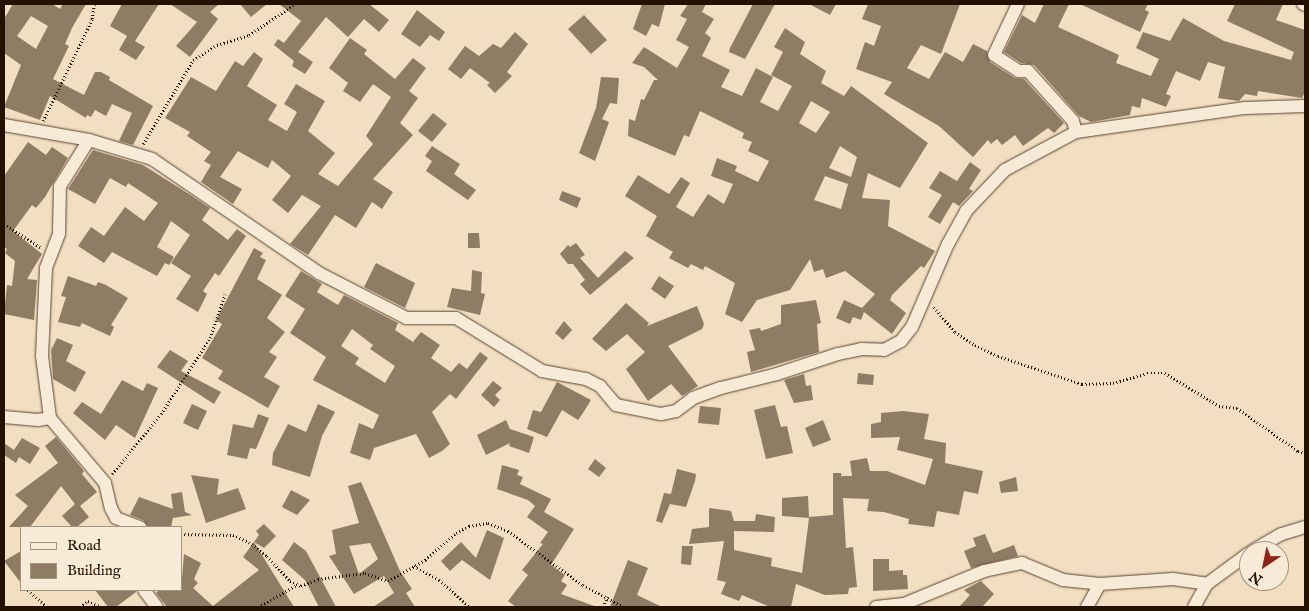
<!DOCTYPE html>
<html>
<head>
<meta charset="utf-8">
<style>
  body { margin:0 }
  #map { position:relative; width:1309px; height:611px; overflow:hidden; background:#f2dec1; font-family:"IM FELL English",serif }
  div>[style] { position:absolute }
  .building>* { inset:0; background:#8f7c64 }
  .path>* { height:2.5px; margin-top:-1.25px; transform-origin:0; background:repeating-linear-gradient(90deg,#241100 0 1px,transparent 0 3.5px) }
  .roads { filter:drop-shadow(0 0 1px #584430) drop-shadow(0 0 1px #584430) }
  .minor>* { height:12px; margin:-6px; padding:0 6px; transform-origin:6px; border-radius:6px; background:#f7ead7 }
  span { translate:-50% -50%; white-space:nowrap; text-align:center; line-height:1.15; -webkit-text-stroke:4px #f7ead7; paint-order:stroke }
  .frame { position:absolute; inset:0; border:5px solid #241100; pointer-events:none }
  .legend { position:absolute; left:20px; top:526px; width:162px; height:65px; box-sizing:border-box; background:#f7ead7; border:1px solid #a39381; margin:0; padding:6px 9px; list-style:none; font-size:15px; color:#241100 }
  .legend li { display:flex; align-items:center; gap:10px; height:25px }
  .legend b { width:25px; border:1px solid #a39381 }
  .north { position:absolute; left:1239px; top:541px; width:50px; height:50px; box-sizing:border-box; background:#f7ead7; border:1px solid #a39381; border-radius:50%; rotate:214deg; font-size:14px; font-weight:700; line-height:20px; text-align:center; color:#241100 }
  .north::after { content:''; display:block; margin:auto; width:18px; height:22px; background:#8f2418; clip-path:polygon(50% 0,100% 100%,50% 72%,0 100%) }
</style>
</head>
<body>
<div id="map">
  <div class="building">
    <i style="clip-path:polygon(evenodd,13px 4px,52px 4px,60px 9px,63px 4px,86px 4px,72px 28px,65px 44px,69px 46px,53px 79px,84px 95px,95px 72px,101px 72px,110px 77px,109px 80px,153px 106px,133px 145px,119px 141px,132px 113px,112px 104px,106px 116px,95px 110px,91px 117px,87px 115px,86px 118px,50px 96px,40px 120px,4px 107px,21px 65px,4px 53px,4px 19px,13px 4px,31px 16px,48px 26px,36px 49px,17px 36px,31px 16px)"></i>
    <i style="clip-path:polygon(122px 4px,159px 4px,135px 41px,145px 47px,136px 60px,119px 50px,127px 36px,110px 26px)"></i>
    <i style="clip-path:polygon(170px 4px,219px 4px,210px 12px,218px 19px,190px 57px,176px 46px,197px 22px)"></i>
    <i style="clip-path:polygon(240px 4px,267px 4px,251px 17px)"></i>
    <i style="clip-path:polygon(279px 4px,369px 4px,389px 20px,379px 32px,364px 19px,348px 37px,326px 17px,298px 52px,313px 62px,305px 74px,292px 66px,294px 61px,274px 45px,278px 39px,284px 43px,301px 21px)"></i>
    <i style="clip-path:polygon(642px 4px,665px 4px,659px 27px,652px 24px,646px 36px,633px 29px)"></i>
    <i style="clip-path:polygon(evenodd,688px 4px,706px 4px,702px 12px,714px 19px,705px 33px,711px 38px,702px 56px,730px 70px,721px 87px,742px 96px,756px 68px,773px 77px,760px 102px,778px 111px,792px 86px,771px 75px,783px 52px,774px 47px,785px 28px,805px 42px,800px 54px,826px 71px,821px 83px,844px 96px,851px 86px,928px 143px,900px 188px,868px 173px,862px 198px,890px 200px,888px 226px,935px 251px,924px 268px,921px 266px,892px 295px,890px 300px,906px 313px,892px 334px,864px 312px,861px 320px,853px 317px,850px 324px,836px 318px,844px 300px,862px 308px,875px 294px,845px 271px,826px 278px,823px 269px,814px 272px,810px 259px,790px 290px,757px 300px,742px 322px,725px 314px,735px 283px,705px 266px,703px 270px,691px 264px,688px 268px,669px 258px,673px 252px,646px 236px,657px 216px,625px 196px,638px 175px,669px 194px,681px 177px,690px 183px,676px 207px,693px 217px,708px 194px,724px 204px,733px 184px,711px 176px,717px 158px,737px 166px,735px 171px,758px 182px,769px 161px,748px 151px,752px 142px,742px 138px,744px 133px,700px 111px,689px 137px,684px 135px,675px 156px,628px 136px,629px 119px,635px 121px,641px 99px,644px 100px,654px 80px,658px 80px,644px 67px,632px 63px,644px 47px,677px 68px,689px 47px,676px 40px,687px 19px,680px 16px,688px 4px,811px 101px,830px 112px,816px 133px,799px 123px,811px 101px,688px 4px,840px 146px,857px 157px,851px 177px,829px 168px,840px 146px,688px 4px,825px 176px,848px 184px,841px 209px,814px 200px,825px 176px)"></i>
    <i style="clip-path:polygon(753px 4px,775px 4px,745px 59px,729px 52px,730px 48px)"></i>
    <i style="clip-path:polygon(809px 4px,836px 4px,830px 15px)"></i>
    <i style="clip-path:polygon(868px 4px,960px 4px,941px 54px,921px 45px,907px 68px,929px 79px,945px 52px,963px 62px,973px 44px,987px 51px,990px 62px,1015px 78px,1024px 79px,1064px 123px,1054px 133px,1048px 128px,1023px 146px,1015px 135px,1002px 145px,997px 139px,991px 144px,988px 140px,973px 157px,939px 126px,884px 94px,892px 82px,856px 69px,865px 42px,874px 46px,881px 26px,862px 19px)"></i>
    <i style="clip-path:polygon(1044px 4px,1069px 4px,1058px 27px,1119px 55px,1116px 63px,1151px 76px,1159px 59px,1136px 48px,1143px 32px,1170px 41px,1183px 18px,1224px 41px,1291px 60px,1294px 52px,1227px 21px,1235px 4px,1283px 4px,1276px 20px,1305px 30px,1305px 92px,1302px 98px,1258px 91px,1257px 96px,1245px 94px,1239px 101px,1218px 98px,1225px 67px,1208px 62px,1200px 81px,1176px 71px,1166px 94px,1171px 96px,1166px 107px,1142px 98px,1140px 108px,1132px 106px,1130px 115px,1091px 122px,1079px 116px,1034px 65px,1021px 63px,1004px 52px,1022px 15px,1035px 23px)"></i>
    <i style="clip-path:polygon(1080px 4px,1148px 4px,1145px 10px,1149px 12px,1140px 32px)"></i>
    <i style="clip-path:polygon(417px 10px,445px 32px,439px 41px,430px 35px,420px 47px,401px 34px)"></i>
    <i style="clip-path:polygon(584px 15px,607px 40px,591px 54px,568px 29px)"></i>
    <i style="clip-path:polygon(515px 32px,528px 44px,507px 72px,512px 76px,495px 93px,487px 85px,490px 83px,470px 68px,461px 79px,448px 69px,465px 46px,479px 56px,493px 44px,501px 48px)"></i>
    <i style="clip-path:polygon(350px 38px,367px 50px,364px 54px,395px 79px,413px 58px,426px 68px,409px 91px,418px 98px,400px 123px,413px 135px,373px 179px,393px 192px,382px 209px,372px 202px,356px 228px,335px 215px,308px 255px,290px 244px,321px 206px,302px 195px,288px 213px,272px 200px,291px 176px,272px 160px,268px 168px,238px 151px,220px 177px,242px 189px,233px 204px,201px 182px,211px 165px,204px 161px,211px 152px,187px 136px,190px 132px,165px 118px,191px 77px,216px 91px,235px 61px,243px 66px,254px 52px,263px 59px,247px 86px,277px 105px,268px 120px,287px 131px,297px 112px,284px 104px,296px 84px,325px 101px,308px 131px,335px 153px,318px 174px,338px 186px,373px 144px,366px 136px,391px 97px,373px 84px,360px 102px,343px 91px,348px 83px,329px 68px)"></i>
    <i style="clip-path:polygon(601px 77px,619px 78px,617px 104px,610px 103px,602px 119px,609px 122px,595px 161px,579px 153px,596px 108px)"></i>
    <i style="clip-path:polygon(433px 113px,447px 124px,432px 142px,418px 131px)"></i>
    <i style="clip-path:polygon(28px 142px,46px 155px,52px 147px,68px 158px,45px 197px,36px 208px,32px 205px,13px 231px,42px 254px,27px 279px,37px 280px,34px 320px,4px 314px,7px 285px,12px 286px,15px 261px,5px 253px,7px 249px,4px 247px,4px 176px)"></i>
    <i style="clip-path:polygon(432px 146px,460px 164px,454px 174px,476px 190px,468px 200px,426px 171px,432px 161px,425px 156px)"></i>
    <i style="clip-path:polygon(93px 150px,143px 165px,192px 196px,210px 208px,202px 220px,228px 240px,237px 229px,246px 236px,219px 276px,215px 273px,203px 291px,207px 294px,198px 312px,176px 299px,191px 276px,171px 263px,190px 235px,171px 221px,157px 247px,174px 257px,169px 265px,165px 263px,157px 276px,112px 252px,104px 263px,78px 246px,91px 227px,104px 236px,125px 207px,144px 221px,158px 203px,128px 183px,126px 187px,110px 178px,95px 204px,68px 189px)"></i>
    <i style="clip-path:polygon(970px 162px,981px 170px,969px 189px,973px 191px,959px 206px,953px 202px,940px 224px,928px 217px,942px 195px,929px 188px,940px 171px,957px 181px)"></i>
    <i style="clip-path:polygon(562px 191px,581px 198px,577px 208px,559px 200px)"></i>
    <i style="clip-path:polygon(468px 233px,479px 233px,480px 248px,468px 248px)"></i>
    <i style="clip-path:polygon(576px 243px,585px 255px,580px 258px,598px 278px,625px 251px,634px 258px,590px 295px,580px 284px,585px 280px,573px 264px,568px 264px,560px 254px,568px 245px,570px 247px)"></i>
    <i style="clip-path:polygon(254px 248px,263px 253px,260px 257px,266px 260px,257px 279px,282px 295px,267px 318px,285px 332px,269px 352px,277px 357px,264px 377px,280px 386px,268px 408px,218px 379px,223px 371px,202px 358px,222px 324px,216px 320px)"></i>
    <i style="clip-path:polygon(376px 263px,415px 283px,405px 308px,364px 287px)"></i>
    <i style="clip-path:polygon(472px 270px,482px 272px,481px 293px,485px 294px,480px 315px,447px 307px,452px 288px,471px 291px)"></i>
    <i style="clip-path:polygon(evenodd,301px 271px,322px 284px,317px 292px,338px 305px,344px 295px,398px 323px,395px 330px,413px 342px,421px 332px,440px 345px,431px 358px,451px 372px,459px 363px,467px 369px,480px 352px,488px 358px,456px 399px,450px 394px,432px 412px,450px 444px,442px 451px,429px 458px,416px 434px,374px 448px,370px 460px,350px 453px,359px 423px,373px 429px,379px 415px,313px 380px,326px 357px,290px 333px,305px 309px,285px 296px,301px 271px,352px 329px,373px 345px,370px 349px,395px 366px,385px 383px,355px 364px,359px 358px,341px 346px,352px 329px)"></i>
    <i style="clip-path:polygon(68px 276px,96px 286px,98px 282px,106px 285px,128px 298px,111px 325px,114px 327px,110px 336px,82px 323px,80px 327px,58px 322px,66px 297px,61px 296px)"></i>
    <i style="clip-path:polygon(659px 276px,674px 286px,665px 299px,651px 289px)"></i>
    <i style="clip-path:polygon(816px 300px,821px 323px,817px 324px,819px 352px,751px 372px,747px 352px,755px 350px,749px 330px,760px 328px,761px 331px,781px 324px,781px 305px)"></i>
    <i style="clip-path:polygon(626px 303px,649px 323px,647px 326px,697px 306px,704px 324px,702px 329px,668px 346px,698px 386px,682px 396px,671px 384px,648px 401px,626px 369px,645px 352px,627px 334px,606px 351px,592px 339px)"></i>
    <i style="clip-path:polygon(564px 321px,572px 330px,563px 340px,555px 333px)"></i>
    <i style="clip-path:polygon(57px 338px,73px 345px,66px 361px,86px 372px,75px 392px,53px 379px,51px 350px)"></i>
    <i style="clip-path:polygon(170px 350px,188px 361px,181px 371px,221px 392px,214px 404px,157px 367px)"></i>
    <i style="clip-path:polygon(858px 373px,874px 375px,873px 385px,857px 384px)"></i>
    <i style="clip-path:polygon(804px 374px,806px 386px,811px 385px,813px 400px,794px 403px,784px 380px)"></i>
    <i style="clip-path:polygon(122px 380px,143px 391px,147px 383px,158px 388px,135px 438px,116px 425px,105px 440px,73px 413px,82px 402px,101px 414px)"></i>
    <i style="clip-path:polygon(493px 381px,502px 388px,495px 395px,500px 400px,494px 407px,481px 395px)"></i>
    <i style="clip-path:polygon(557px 382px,591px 400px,583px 413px,578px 420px,562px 410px,547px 437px,527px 429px,533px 410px,541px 412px)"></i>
    <i style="clip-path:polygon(192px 404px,207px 411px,198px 430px,183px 423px)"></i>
    <i style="clip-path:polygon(318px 404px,335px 412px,322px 436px,310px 477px,272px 465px,273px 453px,288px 424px,306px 432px)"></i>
    <i style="clip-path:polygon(775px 405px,781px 427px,787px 426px,793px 453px,766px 459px,754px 410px)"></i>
    <i style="clip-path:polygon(700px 406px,721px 408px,719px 425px,698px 423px)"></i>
    <i style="clip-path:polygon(903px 411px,929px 414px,924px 439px,946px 443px,945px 463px,983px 471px,978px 494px,964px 491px,959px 515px,937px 511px,934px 527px,908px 524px,909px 519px,884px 512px,867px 511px,869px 499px,843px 498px,846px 548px,853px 547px,857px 587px,849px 588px,848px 594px,825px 595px,796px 584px,791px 607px,770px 607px,742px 595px,739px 601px,721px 594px,726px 582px,717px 580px,724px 541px,689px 544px,692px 529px,709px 527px,709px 508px,731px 511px,734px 521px,755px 521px,756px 514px,775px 517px,774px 532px,734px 531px,734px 550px,772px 558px,771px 566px,802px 573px,809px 518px,782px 516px,782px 498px,808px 496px,809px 517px,833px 515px,833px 473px,841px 473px,842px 479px,842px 476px,852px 476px,850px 461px,867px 458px,870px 471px,887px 471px,925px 485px,933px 459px,897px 450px,900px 437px,871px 438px,871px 424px,881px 422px,881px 413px)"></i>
    <i style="clip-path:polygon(258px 414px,269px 418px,256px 449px,250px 448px,247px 459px,227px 455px,233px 424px,253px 428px)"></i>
    <i style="clip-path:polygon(506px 420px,510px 429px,534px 437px,529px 453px,509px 446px,510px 443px,486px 455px,477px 435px)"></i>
    <i style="clip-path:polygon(823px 420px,831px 440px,813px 447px,805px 428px)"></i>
    <i style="clip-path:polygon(56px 437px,84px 471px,82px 474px,97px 492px,80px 506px,89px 517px,77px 527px,72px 527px,62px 516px,75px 504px,61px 486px,30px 527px,9px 527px,28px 506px,15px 495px,58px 463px,45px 446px)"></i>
    <i style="clip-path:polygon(22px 438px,40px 448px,30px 464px,19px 457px,16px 463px,4px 455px,4px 443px,14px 450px)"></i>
    <i style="clip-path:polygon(595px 459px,606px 468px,599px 477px,588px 469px)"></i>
    <i style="clip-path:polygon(502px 465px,519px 470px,517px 475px,523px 477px,520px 484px,551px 499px,544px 512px,574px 529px,551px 565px,565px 575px,561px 581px,567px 585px,561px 594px,597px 607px,516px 607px,508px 601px,528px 575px,522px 570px,543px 544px,540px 543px,548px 532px,527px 517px,535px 506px,528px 500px,497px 489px)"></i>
    <i style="clip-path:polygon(677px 469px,696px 474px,695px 481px,686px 507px,670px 504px,662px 523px,656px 521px,664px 493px,671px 494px)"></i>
    <i style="clip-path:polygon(191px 475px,219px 479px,217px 495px,238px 488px,246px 509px,206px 523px)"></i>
    <i style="clip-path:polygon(1016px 477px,1018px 491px,1001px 493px,999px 482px)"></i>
    <i style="clip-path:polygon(evenodd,361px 482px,400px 571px,412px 589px,406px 593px,415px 607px,373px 607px,394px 593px,384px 576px,354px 594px,329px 556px,336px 554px,332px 530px,359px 523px,348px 486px,361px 482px,370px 543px,378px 559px,359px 574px,349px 546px,370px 543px)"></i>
    <i style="clip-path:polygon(291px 490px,310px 500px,297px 515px,282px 507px)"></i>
    <i style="clip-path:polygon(182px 492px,185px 512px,192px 515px,173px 518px,171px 527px,148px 527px,143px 520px,130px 515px,139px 497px,173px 509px,171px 494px)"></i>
    <i style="clip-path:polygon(264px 524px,276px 536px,264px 548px,254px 542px,259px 535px,256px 531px)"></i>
    <i style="clip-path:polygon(487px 530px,504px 538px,490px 580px,462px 560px,450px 571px,441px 561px,461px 542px,476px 558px)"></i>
    <i style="clip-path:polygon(985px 534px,993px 553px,1014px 545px,1018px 556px,971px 568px,964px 551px,976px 546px,973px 538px)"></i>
    <i style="clip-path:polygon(254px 542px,294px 607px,167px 607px,156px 593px,159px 590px,181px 590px,184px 554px,201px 563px,194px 579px,198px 583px,193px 588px,213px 606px,259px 570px,243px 557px)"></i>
    <i style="clip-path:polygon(294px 542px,306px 551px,336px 607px,319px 607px,305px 580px,282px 560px)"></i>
    <i style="clip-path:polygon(682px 546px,693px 546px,691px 565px,681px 564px)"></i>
    <i style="clip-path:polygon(21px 551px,21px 583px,4px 561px)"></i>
    <i style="clip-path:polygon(873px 559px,889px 559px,889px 571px,903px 570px,903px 575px,907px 575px,908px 589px,873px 591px)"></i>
    <i style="clip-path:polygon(628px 560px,648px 568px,637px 595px,662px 607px,610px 607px)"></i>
    <i style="clip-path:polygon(981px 581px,994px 594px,982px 607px,959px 607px,970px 595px,964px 590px)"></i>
    <i style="clip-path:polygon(95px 590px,136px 590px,136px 592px,116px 607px,108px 607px)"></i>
  </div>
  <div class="path">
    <i style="left:43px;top:121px;width:113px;rotate:-64.3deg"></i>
    <i style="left:92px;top:19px;width:15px;rotate:-82deg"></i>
    <i style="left:143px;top:144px;width:98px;rotate:-59.2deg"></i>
    <i style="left:193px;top:60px;width:28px;rotate:-32deg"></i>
    <i style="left:217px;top:45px;width:34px;rotate:-17deg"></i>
    <i style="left:249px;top:35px;width:55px;rotate:-34deg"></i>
    <i style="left:4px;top:224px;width:43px;rotate:32.6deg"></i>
    <i style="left:934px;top:307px;width:33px;rotate:50deg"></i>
    <i style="left:955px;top:332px;width:24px;rotate:33deg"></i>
    <i style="left:975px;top:345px;width:25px;rotate:26deg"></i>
    <i style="left:998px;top:356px;width:89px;rotate:18.4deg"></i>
    <i style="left:1082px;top:384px;width:31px;rotate:-2deg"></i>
    <i style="left:1113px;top:383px;width:35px;rotate:-16deg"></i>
    <i style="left:1147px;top:373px;width:18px"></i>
    <i style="left:1165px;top:373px;width:63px;rotate:31.4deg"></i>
    <i style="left:1219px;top:406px;width:18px;rotate:6deg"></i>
    <i style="left:1237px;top:408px;width:75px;rotate:35.2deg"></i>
    <i style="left:1298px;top:451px;width:7px;rotate:16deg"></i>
    <i style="left:112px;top:474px;width:77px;rotate:-50.8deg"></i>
    <i style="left:161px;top:414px;width:90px;rotate:-57.2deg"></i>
    <i style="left:210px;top:338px;width:46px;rotate:-71.2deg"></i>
    <i style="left:181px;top:534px;width:52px;rotate:1.1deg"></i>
    <i style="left:233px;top:535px;width:17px;rotate:24deg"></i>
    <i style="left:249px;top:542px;width:23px;rotate:38deg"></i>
    <i style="left:267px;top:556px;width:34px;rotate:47deg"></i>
    <i style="left:290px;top:581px;width:12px;rotate:24deg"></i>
    <i style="left:301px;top:586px;width:18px;rotate:-22deg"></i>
    <i style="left:318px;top:579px;width:47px;rotate:-7.3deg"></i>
    <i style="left:365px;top:573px;width:24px;rotate:19deg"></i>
    <i style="left:388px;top:581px;width:43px;rotate:-29.6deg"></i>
    <i style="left:425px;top:560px;width:41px;rotate:-41.1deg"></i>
    <i style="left:456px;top:533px;width:15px;rotate:-28deg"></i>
    <i style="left:469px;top:526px;width:19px;rotate:-9deg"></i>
    <i style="left:488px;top:523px;width:22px;rotate:22deg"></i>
    <i style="left:508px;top:531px;width:92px;rotate:35.8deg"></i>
    <i style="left:583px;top:585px;width:47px;rotate:28.2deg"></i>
    <i style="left:414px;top:566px;width:29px;rotate:29deg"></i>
    <i style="left:439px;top:580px;width:41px;rotate:41.1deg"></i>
    <i style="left:28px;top:590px;width:25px;rotate:42deg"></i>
    <i style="left:80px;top:607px;width:10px;rotate:-37deg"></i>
    <i style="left:88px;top:601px;width:14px;rotate:25deg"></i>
    <i style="left:258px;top:607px;width:43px;rotate:-29.6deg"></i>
    <i style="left:603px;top:607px;width:11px;rotate:-68deg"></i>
  </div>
  <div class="roads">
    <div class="minor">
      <i style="left:1018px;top:4px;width:56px;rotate:115.2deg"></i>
      <i style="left:994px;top:55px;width:30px;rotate:33deg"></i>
      <i style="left:1019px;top:71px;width:9px"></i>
      <i style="left:1028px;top:71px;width:67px;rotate:48deg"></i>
      <i style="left:1073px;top:121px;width:11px;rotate:75deg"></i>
      <i style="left:1303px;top:4px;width:2px;rotate:27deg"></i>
      <i style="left:4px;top:125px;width:86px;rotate:10deg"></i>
      <i style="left:89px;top:140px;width:66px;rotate:16.8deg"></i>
      <i style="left:152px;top:159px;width:202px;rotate:34.3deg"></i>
      <i style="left:319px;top:273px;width:98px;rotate:27.3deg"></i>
      <i style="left:406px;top:318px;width:50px"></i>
      <i style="left:456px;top:318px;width:101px;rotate:31.6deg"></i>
      <i style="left:542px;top:371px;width:45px;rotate:10.3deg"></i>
      <i style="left:586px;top:379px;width:16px;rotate:27deg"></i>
      <i style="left:600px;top:386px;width:25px;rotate:50deg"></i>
      <i style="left:616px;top:405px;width:46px;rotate:11.3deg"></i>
      <i style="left:661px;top:414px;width:15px;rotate:-11deg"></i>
      <i style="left:676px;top:411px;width:21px;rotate:-37deg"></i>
      <i style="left:693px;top:398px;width:30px;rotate:-20deg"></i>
      <i style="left:721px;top:388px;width:58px;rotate:-14deg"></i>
      <i style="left:777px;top:374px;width:64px;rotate:-18.2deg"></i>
      <i style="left:838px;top:354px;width:24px;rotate:-12deg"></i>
      <i style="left:861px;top:349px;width:23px;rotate:2deg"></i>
      <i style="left:884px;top:350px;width:19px;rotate:-28deg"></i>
      <i style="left:901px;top:341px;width:18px;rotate:-52deg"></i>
      <i style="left:912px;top:327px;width:90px;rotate:-66.6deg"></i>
      <i style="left:948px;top:244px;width:38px;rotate:-61deg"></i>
      <i style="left:966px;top:211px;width:57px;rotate:-46.4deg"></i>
      <i style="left:1005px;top:170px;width:81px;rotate:-28.2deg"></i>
      <i style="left:1076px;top:132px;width:171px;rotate:-8.1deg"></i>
      <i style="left:1245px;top:108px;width:60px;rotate:-1.9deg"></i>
      <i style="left:89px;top:140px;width:54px;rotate:122.2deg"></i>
      <i style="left:60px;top:186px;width:48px;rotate:91.2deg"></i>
      <i style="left:59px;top:234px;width:36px;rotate:111deg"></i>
      <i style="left:46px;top:268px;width:88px;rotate:92.6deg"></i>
      <i style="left:42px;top:356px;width:63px;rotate:82.6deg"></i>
      <i style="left:50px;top:418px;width:85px;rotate:49.8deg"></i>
      <i style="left:105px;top:483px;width:26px;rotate:77deg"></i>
      <i style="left:111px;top:508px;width:11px;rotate:63deg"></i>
      <i style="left:116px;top:518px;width:26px;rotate:21deg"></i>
      <i style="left:4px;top:417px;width:34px;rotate:5deg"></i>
      <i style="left:38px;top:420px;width:12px;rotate:-9deg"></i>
      <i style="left:1252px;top:551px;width:34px;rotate:-30deg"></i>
      <i style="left:1282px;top:534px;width:24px;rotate:-17deg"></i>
      <i style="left:144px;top:590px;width:21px;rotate:53deg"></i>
      <i style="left:876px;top:607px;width:28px;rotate:-6deg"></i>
      <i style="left:904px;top:604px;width:87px;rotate:-22.4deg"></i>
      <i style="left:984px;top:571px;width:39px;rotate:-12deg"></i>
      <i style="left:1022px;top:563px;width:44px;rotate:22.5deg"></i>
      <i style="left:1063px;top:580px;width:37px;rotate:6deg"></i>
      <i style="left:1100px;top:584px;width:73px;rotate:-3.9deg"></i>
      <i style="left:1173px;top:579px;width:34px;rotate:8deg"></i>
      <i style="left:1087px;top:607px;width:26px;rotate:-61deg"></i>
      <i style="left:1194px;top:607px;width:26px;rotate:-61deg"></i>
      <i style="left:1207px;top:584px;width:52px;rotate:-36.4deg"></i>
    </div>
  </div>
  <div class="frame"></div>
  <ul class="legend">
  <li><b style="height:6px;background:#f7ead7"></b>Road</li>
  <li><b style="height:14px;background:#8f7c64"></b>Building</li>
  </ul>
  <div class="north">N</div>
</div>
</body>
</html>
